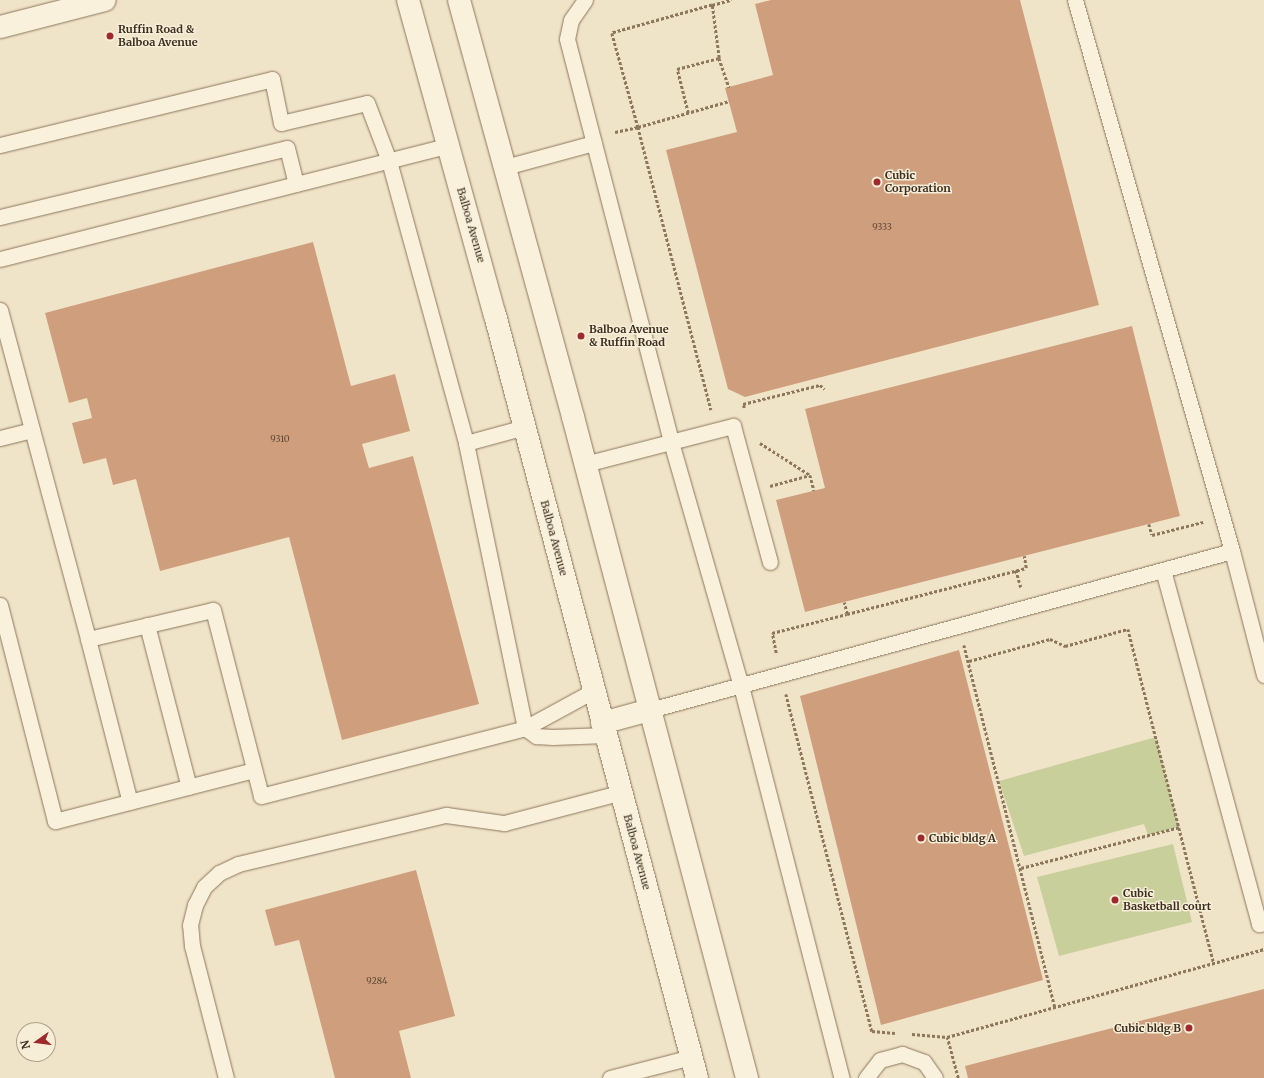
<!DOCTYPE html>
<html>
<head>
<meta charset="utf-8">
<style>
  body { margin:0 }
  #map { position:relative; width:1264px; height:1078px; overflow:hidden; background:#f0e4c8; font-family:Merriweather,serif }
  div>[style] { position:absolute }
  .green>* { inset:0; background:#c9cf9b }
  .building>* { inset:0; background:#cf9f7d }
  .path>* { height:2.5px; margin-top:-1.25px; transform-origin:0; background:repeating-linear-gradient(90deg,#8d765c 0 3px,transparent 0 5px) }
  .roads { filter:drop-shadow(0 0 1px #8d765c) drop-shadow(0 0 1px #8d765c) }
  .lane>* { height:15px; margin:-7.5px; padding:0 7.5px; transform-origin:7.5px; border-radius:7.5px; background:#faf1dc }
  .secondary>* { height:22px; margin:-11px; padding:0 11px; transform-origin:11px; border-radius:11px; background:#faf1dc }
  .dots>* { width:11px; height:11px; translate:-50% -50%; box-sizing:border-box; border:2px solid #f7eed8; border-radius:50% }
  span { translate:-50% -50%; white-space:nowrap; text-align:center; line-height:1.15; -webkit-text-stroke:3px #f7eed8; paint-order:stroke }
  .number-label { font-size:9px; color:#624a37 }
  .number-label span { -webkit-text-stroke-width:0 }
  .poi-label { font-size:11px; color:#3d2e20; font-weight:700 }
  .left { translate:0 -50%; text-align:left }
  .right { translate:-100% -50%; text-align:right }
  .street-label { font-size:11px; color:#3d2e20 }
  .north { position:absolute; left:16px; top:1022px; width:40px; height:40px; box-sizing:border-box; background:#f7eed8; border:1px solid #ada18e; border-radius:50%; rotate:256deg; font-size:11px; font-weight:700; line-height:16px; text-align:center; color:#3d2e20 }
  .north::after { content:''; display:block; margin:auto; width:14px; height:18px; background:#9e2a2b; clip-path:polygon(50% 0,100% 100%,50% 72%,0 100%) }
</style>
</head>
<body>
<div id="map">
  <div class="green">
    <i style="clip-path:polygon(1156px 737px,1179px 827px,1148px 835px,1144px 824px,1024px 856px,999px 781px)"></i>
    <i style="clip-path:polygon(1173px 844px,1192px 922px,1059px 956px,1037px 877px)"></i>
  </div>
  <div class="building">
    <i style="clip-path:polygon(771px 0,1020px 0,1099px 305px,745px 397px,728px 389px,666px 150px,737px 132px,725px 88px,773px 75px,755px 4px)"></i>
    <i style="clip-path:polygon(313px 242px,351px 386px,395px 374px,410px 431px,362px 444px,369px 468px,413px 456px,479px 704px,342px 740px,289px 537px,160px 571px,136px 479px,113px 485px,106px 458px,83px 464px,72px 423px,92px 418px,87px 398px,69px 403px,45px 313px)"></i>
    <i style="clip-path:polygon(1132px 326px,1180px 516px,805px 612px,776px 500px,825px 488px,805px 409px)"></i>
    <i style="clip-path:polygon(959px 650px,1043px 980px,881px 1025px,800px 696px)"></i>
    <i style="clip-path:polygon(416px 870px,455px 1016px,399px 1031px,411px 1078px,335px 1078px,299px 940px,275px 946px,265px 910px)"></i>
    <i style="clip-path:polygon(1264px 989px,1264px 1078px,968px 1078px,965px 1066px)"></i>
  </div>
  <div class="path">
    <i style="left:712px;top:5px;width:20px;rotate:-15deg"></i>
    <i style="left:719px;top:58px;width:53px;rotate:-97.5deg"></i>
    <i style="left:712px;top:5px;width:104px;rotate:164.4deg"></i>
    <i style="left:612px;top:33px;width:98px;rotate:74.5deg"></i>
    <i style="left:638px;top:127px;width:95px;rotate:-15.9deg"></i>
    <i style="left:688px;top:113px;width:45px;rotate:-104deg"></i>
    <i style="left:677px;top:69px;width:43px;rotate:-14.7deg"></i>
    <i style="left:719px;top:58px;width:31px;rotate:71deg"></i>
    <i style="left:615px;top:132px;width:24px;rotate:-12deg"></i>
    <i style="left:638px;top:127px;width:292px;rotate:75.5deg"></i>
    <i style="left:744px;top:408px;width:4px;rotate:-104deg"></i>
    <i style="left:743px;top:404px;width:79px;rotate:-13.9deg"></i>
    <i style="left:820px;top:385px;width:6px;rotate:39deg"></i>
    <i style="left:760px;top:443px;width:59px;rotate:32.6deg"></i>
    <i style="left:770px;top:486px;width:41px;rotate:-15.4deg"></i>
    <i style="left:810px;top:475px;width:16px;rotate:75deg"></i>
    <i style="left:1149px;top:524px;width:11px;rotate:75deg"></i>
    <i style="left:1152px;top:535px;width:53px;rotate:-14.3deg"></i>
    <i style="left:1016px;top:570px;width:18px;rotate:74deg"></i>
    <i style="left:847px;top:614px;width:185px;rotate:-14.4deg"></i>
    <i style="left:1026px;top:568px;width:12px;rotate:-99deg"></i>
    <i style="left:964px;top:645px;width:373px;rotate:75.9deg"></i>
    <i style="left:776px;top:653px;width:20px;rotate:-101deg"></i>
    <i style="left:772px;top:633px;width:77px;rotate:-14.2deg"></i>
    <i style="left:847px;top:614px;width:12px;rotate:-104deg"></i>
    <i style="left:969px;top:661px;width:84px;rotate:-15.2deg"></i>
    <i style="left:1050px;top:639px;width:17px;rotate:25deg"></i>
    <i style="left:1065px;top:646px;width:65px;rotate:-15.1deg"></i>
    <i style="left:1128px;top:629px;width:345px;rotate:75.6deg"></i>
    <i style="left:786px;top:694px;width:348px;rotate:75.7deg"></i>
    <i style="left:872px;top:1031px;width:23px;rotate:5deg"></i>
    <i style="left:1021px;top:868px;width:163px;rotate:-14.5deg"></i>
    <i style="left:912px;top:1034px;width:35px;rotate:5deg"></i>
    <i style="left:958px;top:1078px;width:42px;rotate:-105deg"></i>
    <i style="left:947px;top:1037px;width:329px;rotate:-15.5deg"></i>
  </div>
  <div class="roads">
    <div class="lane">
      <i style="left:585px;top:0;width:24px;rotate:125deg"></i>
      <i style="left:571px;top:20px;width:19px;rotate:102deg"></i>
      <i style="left:567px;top:39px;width:416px;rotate:75.5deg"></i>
      <i style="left:671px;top:442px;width:254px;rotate:74deg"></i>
      <i style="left:741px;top:686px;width:405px;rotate:75.6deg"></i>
      <i style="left:1075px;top:0;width:573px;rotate:74.1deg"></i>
      <i style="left:1232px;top:551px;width:128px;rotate:75.5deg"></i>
      <i style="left:0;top:145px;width:280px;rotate:-13.6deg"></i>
      <i style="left:272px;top:79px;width:45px;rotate:78.4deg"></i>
      <i style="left:281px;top:123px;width:88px;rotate:-13.1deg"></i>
      <i style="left:367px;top:103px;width:62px;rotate:69.2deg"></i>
      <i style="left:389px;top:161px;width:292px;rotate:74.7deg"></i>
      <i style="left:466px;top:443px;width:291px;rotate:78.3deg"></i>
      <i style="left:525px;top:728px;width:14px;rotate:36deg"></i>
      <i style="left:536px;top:736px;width:17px;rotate:3deg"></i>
      <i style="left:553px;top:737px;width:53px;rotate:-2.2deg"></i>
      <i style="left:505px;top:167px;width:92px;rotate:-15.1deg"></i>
      <i style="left:0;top:217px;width:295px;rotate:-13.5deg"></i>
      <i style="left:287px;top:148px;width:37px;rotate:76deg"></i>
      <i style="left:0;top:259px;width:462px;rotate:-14.2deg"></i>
      <i style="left:0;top:310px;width:341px;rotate:75deg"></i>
      <i style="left:88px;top:639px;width:128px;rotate:-13.1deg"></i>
      <i style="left:213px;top:610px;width:192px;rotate:75.5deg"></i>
      <i style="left:261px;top:796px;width:273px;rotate:-14.4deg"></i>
      <i style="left:525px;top:728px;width:77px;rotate:-28.6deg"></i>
      <i style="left:0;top:438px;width:33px;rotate:-14deg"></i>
      <i style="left:466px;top:443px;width:61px;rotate:-15.2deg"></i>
      <i style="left:585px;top:464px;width:153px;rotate:-14.4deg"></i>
      <i style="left:733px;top:426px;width:141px;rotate:74.8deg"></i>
      <i style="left:1163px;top:570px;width:367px;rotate:74.8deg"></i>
      <i style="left:1259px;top:924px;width:5px;rotate:-11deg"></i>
      <i style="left:0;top:605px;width:223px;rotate:75.7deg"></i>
      <i style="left:55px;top:821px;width:205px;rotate:-14.4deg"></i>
      <i style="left:147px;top:625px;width:167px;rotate:75.5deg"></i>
      <i style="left:88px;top:639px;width:168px;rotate:75.6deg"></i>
      <i style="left:650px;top:710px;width:603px;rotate:-15.28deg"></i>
      <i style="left:226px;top:1078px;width:136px;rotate:-104.4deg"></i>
      <i style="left:192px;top:946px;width:21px;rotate:-95deg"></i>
      <i style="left:190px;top:925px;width:21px;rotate:-76deg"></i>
      <i style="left:195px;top:905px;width:20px;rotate:-63deg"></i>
      <i style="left:204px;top:887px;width:21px;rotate:-43deg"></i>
      <i style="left:219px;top:873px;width:21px;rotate:-25deg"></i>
      <i style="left:238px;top:864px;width:214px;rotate:-13.3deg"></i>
      <i style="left:446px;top:815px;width:59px;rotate:7.9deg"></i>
      <i style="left:504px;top:823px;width:122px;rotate:-14.7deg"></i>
      <i style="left:610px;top:1078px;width:84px;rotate:-14.5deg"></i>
      <i style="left:866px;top:1078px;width:23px;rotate:-52deg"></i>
      <i style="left:880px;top:1060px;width:23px;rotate:-15deg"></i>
      <i style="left:902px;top:1054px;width:23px;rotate:20deg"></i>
      <i style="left:924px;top:1062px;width:19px;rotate:55deg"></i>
    </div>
    <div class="secondary">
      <i style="left:408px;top:0;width:327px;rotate:74.6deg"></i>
      <i style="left:495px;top:315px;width:789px;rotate:75.17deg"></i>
      <i style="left:459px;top:0;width:432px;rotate:74.7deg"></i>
      <i style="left:573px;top:417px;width:684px;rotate:75.25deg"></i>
      <i style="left:0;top:27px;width:108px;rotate:-14.4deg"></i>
      <i style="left:602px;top:723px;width:50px;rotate:-15.2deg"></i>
    </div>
  </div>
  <div class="dots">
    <i style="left:110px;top:36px;background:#9e2a2b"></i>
    <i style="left:877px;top:182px;background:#9e2a2b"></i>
    <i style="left:581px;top:336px;background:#9e2a2b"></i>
    <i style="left:921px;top:838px;background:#9e2a2b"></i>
    <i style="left:1115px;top:900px;background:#9e2a2b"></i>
    <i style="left:1189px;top:1028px;background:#9e2a2b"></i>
  </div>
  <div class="number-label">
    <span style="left:882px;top:227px">9333</span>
    <span style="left:280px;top:439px">9310</span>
    <span style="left:377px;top:981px">9284</span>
  </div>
  <div class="poi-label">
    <span class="left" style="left:118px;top:36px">Ruffin Road &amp;<br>Balboa Avenue</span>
    <span class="left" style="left:885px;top:182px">Cubic<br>Corporation</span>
    <span class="left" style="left:589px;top:336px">Balboa Avenue<br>&amp; Ruffin Road</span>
    <span class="left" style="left:929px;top:838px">Cubic bldg A</span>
    <span class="left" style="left:1123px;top:900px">Cubic<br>Basketball court</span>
    <span class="right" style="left:1181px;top:1028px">Cubic bldg B</span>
  </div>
  <div class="street-label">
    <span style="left:471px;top:225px;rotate:74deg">Balboa Avenue</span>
    <span style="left:554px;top:538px;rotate:75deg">Balboa Avenue</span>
    <span style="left:637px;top:852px;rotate:75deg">Balboa Avenue</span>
  </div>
  <div class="north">N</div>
</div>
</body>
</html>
